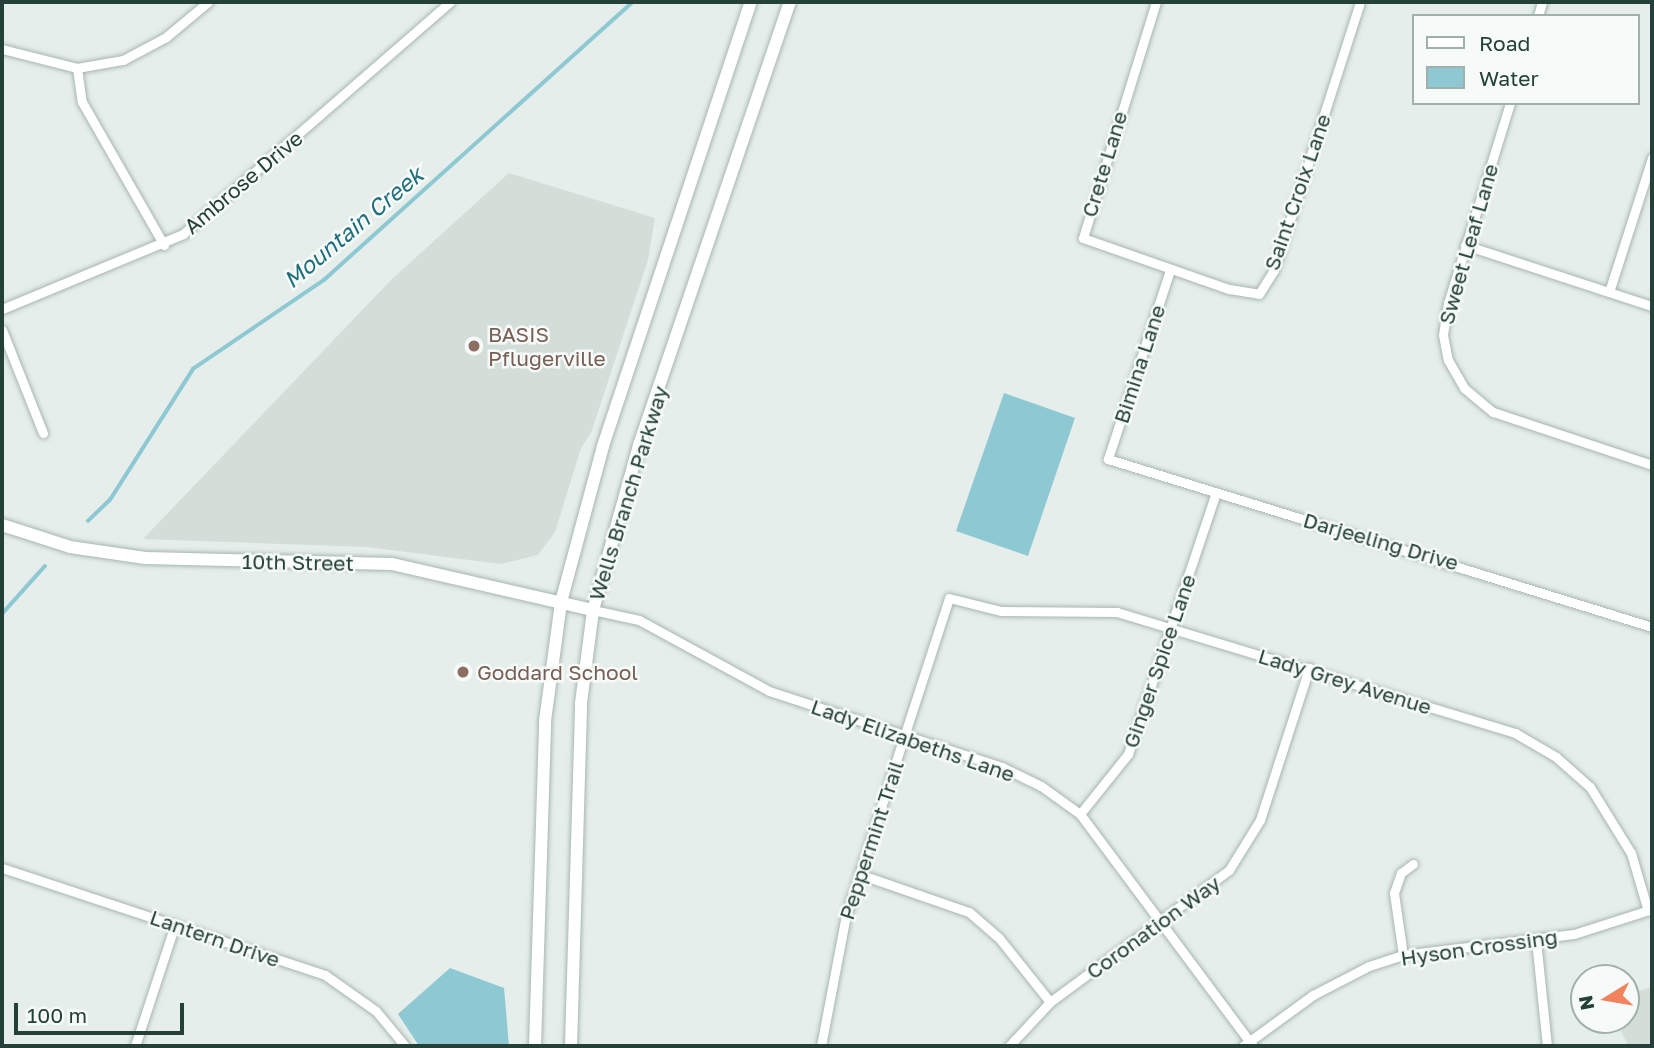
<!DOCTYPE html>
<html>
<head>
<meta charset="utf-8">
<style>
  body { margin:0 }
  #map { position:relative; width:1654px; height:1048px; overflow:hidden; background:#e5eeea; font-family:"Golos Text",sans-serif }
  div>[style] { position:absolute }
  .built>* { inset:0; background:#d3ded9 }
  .water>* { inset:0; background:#8dc8d3 }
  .stream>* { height:3.5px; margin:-1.75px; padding:0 1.75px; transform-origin:1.75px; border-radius:1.75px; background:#8dc8d3 }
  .roads { filter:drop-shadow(0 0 2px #a7b6b1) drop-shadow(0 0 2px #a7b6b1) }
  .minor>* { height:9px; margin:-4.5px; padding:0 4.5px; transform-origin:4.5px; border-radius:4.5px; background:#fff }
  .tertiary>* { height:12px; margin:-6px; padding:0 6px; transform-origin:6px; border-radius:6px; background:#fff }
  .secondary>* { height:12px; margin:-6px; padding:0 6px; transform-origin:6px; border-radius:6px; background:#fff }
  .dots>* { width:19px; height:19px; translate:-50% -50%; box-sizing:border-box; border:4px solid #f6faf8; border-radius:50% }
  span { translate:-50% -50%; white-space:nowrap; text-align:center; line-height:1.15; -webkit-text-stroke:5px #f6faf8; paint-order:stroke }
  .street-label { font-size:21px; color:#244039 }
  .education-label { font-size:21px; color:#785e54 }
  .left { translate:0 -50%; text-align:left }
  .water-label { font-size:23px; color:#1d6d7d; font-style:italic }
  .frame { position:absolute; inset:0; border:4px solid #244039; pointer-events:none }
  .legend { position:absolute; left:1412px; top:14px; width:228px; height:91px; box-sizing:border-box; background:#f6faf8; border:2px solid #a2b0ac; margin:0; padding:9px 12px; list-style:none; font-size:21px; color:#244039 }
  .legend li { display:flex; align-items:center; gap:14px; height:35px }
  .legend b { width:35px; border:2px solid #a2b0ac }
  .north { position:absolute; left:1570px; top:964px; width:70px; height:70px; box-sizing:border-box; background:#f6faf8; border:2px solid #a2b0ac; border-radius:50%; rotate:259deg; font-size:19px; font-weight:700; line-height:28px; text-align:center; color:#244039 }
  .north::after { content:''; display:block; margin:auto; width:24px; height:32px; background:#f2835f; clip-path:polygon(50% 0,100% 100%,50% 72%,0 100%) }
  .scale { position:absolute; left:14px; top:1003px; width:170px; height:32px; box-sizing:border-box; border:4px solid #244039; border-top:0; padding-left:9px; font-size:21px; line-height:24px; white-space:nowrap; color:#244039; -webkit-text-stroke:5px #f6faf8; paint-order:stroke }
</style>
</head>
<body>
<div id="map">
  <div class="built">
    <i style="clip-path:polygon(509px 173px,655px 218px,648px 260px,591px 433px,581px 448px,555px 532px,538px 555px,501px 564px,367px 547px,143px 539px,392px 279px)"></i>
    <i style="clip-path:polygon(1652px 987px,1652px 1046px,1628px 1046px,1616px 1020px,1626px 1020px,1626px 995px)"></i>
  </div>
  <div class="water">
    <i style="clip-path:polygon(1004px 393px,1075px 418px,1028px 556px,956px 531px)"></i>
    <i style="clip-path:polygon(450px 968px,504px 988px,509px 1046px,419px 1046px,398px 1014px)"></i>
  </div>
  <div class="stream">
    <i style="left:88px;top:521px;width:30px;rotate:-44deg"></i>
    <i style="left:110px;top:500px;width:155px;rotate:-57.6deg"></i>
    <i style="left:193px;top:369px;width:158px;rotate:-34.2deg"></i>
    <i style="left:324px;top:280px;width:416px;rotate:-42deg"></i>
    <i style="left:2px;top:614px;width:64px;rotate:-48.1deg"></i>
  </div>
  <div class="roads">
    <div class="minor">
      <i style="left:1156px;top:2px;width:247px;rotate:107.2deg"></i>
      <i style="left:1083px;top:238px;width:155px;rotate:19.3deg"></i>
      <i style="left:1229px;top:289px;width:30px;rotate:9deg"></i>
      <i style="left:1259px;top:294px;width:28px;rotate:-58deg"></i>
      <i style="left:1274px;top:270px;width:281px;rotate:-72.2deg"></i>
      <i style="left:1538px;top:16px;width:15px;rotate:-74deg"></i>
      <i style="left:2px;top:49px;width:77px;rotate:14.2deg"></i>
      <i style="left:77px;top:68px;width:47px;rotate:-9.9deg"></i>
      <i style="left:123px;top:60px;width:49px;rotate:-28.1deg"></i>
      <i style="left:166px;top:37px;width:55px;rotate:-39.8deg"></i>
      <i style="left:77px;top:68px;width:34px;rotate:82deg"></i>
      <i style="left:82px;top:102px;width:165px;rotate:60.2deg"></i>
      <i style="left:1510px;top:103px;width:209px;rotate:107.2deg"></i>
      <i style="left:1448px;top:303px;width:32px;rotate:99deg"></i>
      <i style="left:1443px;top:335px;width:25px;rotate:79deg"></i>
      <i style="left:1448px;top:360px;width:32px;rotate:60deg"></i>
      <i style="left:1464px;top:388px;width:38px;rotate:40deg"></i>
      <i style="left:1493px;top:412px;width:168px;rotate:18.4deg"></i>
      <i style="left:1465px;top:245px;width:197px;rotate:18.1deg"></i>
      <i style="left:1170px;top:270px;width:199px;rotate:108.2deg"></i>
      <i style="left:1108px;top:459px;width:569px;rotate:17.16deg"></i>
      <i style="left:1609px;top:292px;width:141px;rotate:-72.2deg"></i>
      <i style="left:2px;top:309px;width:196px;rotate:-22.5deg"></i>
      <i style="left:183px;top:234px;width:354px;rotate:-41deg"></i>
      <i style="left:2px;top:330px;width:111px;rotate:68.3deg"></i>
      <i style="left:593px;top:610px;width:47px;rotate:12.3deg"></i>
      <i style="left:639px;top:620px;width:148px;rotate:28.6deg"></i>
      <i style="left:769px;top:691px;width:245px;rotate:18.1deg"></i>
      <i style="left:1002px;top:767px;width:43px;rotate:26deg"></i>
      <i style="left:1041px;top:786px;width:48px;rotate:35.7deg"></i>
      <i style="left:1080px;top:814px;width:289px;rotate:53.3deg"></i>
      <i style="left:1080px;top:814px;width:77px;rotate:-51.3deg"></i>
      <i style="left:1128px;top:754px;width:273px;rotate:-71.4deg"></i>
      <i style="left:2px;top:868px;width:340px;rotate:18.3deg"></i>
      <i style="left:325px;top:975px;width:62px;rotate:35.2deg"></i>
      <i style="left:376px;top:1011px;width:45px;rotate:50.4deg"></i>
      <i style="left:859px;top:874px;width:116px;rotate:19.1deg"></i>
      <i style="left:969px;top:912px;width:40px;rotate:41deg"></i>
      <i style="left:999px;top:938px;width:82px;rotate:51.4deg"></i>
      <i style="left:1536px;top:940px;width:107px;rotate:84.1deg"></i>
      <i style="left:1403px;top:955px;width:63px;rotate:-98.3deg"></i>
      <i style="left:1394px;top:893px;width:21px;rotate:-71deg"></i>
      <i style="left:1401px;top:873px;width:15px;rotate:-37deg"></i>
      <i style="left:135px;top:1046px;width:128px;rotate:-71.8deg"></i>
      <i style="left:821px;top:1046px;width:133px;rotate:-79.2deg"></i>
      <i style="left:846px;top:915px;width:333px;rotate:-72deg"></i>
      <i style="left:949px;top:598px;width:54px;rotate:14deg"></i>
      <i style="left:1001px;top:611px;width:116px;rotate:0.5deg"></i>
      <i style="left:1117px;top:612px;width:416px;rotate:16.9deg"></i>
      <i style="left:1515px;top:733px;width:48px;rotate:30.3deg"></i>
      <i style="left:1556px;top:757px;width:45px;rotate:41.4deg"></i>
      <i style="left:1590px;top:787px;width:78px;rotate:58.2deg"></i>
      <i style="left:1631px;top:853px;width:60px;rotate:73.7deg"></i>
      <i style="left:1009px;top:1046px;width:60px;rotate:-47deg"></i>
      <i style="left:1050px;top:1002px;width:222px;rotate:-36.4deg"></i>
      <i style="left:1229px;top:870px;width:59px;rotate:-58.2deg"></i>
      <i style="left:1260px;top:820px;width:160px;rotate:-72.1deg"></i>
      <i style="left:1243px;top:1046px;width:87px;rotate:-36.1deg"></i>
      <i style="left:1313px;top:995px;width:63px;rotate:-27.4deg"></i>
      <i style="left:1369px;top:966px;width:36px;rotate:-18deg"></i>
      <i style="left:1403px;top:955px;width:172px;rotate:-7deg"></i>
      <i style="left:1574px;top:934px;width:82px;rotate:-17.8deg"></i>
    </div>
    <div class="tertiary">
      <i style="left:2px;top:525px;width:71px;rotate:17.9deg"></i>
      <i style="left:70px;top:547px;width:76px;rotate:8.3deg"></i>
      <i style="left:145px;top:558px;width:247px;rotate:1.4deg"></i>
      <i style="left:392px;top:564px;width:206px;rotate:12.9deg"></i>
    </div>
    <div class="secondary">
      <i style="left:535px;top:1046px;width:325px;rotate:-88.2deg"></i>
      <i style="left:545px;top:721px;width:120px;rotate:-82.3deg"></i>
      <i style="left:561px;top:602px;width:162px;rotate:-74.9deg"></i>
      <i style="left:603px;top:446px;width:468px;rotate:-71.6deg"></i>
      <i style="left:571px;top:1046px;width:343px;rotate:-88.3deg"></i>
      <i style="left:581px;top:703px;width:94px;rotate:-82.6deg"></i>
      <i style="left:593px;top:610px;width:171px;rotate:-74.4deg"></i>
      <i style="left:639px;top:445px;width:468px;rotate:-71.2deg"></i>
    </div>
  </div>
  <div class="dots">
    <i style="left:474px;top:346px;background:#8d6e63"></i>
    <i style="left:463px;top:672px;background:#8d6e63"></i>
  </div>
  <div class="street-label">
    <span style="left:1104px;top:164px;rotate:-73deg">Crete Lane</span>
    <span style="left:243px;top:182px;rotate:-40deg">Ambrose Drive</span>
    <span style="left:1297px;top:192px;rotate:-71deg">Saint Croix Lane</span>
    <span style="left:1468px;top:244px;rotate:-74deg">Sweet Leaf Lane</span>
    <span style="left:1139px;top:364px;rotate:-72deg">Bimina Lane</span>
    <span style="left:628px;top:493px;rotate:-73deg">Wells Branch Parkway</span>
    <span style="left:1381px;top:541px;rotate:16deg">Darjeeling Drive</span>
    <span style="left:298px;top:562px;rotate:1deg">10th Street</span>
    <span style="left:1159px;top:661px;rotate:-71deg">Ginger Spice Lane</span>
    <span style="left:1345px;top:681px;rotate:17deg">Lady Grey Avenue</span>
    <span style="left:913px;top:740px;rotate:19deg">Lady Elizabeths Lane</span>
    <span style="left:871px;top:840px;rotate:-72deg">Peppermint Trail</span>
    <span style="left:1153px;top:927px;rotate:-36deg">Coronation Way</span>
    <span style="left:215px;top:938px;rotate:19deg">Lantern Drive</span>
    <span style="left:1479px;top:947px;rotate:-8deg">Hyson Crossing</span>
  </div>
  <div class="education-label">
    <span class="left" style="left:488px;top:346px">BASIS<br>Pflugerville</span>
    <span class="left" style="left:477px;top:672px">Goddard School</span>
  </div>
  <div class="water-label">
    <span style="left:353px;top:227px;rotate:-40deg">Mountain Creek</span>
  </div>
  <div class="frame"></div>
  <ul class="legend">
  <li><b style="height:9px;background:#fff"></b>Road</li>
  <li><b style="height:19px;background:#8dc8d3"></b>Water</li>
  </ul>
  <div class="north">N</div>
  <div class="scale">100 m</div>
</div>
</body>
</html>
